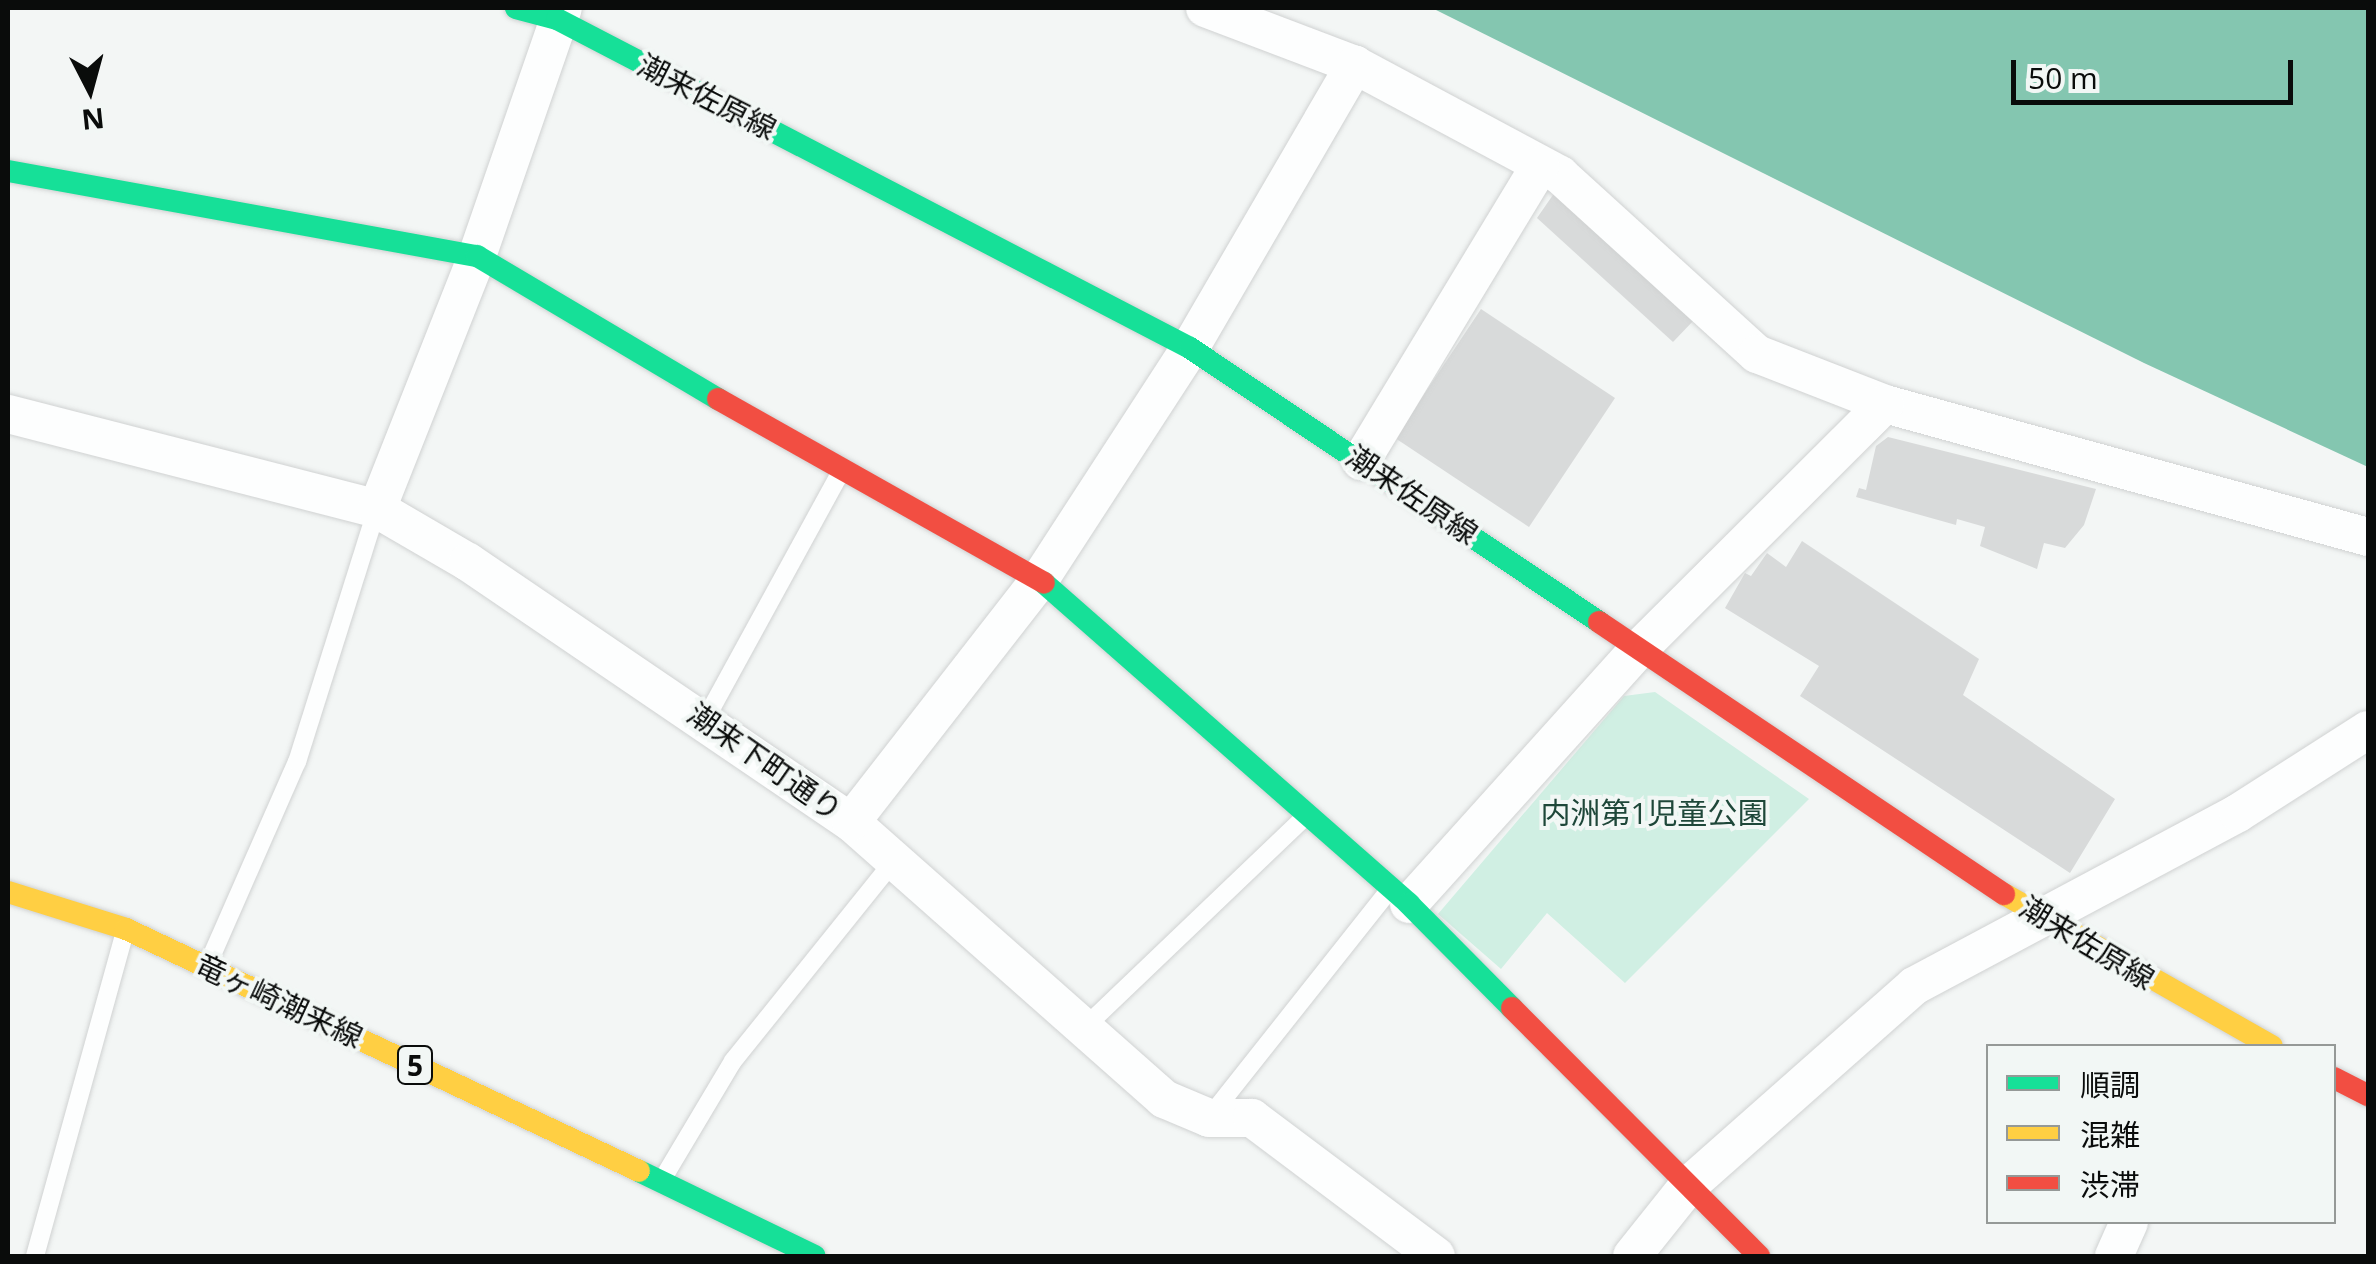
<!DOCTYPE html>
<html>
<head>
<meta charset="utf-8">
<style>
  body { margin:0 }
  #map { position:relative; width:2376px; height:1264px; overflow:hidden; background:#f3f6f5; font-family:"Open Sans","Noto Sans JP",sans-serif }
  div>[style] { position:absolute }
  .green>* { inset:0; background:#d0efe3 }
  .water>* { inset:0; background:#84c6b0 }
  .building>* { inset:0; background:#d8dada }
  .roads { filter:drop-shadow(0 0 2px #d0d2d2) drop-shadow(0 0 2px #d0d2d2) }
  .lane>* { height:18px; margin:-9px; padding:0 9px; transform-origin:9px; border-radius:9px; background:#fdfefe }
  .street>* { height:38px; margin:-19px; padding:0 19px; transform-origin:19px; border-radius:19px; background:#fdfefe }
  .fast>* { height:22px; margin:-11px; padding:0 11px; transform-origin:11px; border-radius:11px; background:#16e098 }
  .slow>* { height:22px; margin:-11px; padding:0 11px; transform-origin:11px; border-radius:11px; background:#ffcf43 }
  .jam>* { height:22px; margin:-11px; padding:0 11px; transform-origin:11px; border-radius:11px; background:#f24e42 }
  span { translate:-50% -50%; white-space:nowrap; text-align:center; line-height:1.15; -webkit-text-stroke:8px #f2f7f5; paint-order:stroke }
  .shield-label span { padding:2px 8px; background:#f2f7f5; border:2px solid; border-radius:8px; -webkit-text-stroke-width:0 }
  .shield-label { font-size:28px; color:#0a0c0b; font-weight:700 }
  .street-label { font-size:30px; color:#0a0c0b }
  .park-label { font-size:30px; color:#1e4739 }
  .frame { position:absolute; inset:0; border:10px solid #0a0c0b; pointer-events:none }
  .legend { position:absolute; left:1986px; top:1044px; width:350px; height:180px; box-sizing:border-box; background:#f2f7f5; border:2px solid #959997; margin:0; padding:12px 18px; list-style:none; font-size:30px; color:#0a0c0b }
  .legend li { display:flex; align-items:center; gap:20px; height:50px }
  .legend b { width:50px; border:2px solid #959997 }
  .north { position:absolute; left:40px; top:40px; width:100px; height:100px; -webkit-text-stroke:8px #f2f7f5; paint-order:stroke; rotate:174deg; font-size:28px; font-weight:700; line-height:40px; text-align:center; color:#0a0c0b }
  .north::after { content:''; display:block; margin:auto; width:35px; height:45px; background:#0a0c0b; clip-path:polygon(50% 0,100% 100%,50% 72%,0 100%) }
  .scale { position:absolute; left:2011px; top:60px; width:282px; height:45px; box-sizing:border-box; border:5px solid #0a0c0b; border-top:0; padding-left:12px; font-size:30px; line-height:35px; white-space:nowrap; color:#0a0c0b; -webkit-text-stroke:8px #f2f7f5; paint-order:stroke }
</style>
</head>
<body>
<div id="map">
  <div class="green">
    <i style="clip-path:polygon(1655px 692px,1809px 799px,1625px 983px,1547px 913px,1501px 969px,1438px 914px,1624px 696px)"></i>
  </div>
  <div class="water">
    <i style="clip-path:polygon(1432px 8px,2368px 8px,2368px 467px,2144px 363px)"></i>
  </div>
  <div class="building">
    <i style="clip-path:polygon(1555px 192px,1695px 319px,1673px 342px,1537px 218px)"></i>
    <i style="clip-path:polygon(1481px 309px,1615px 398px,1529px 527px,1395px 438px)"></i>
    <i style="clip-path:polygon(1888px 437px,2096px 489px,2084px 525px,2065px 548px,2044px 543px,2037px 569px,1980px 546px,1985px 527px,1957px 519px,1956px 525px,1856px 497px,1859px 488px,1866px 490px,1876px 446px)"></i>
    <i style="clip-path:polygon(1802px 541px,1979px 659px,1963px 695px,2115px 799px,2070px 873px,1800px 696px,1819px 666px,1725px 608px,1745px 573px,1751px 576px,1767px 553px,1786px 567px)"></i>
  </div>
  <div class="roads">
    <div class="lane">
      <i style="left:705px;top:720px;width:279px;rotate:-61.3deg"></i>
      <i style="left:209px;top:962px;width:219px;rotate:-66.3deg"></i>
      <i style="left:297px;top:762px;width:265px;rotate:-72.5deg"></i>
      <i style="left:1084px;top:1028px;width:304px;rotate:-43.7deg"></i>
      <i style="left:1211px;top:1115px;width:285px;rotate:-51.6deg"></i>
      <i style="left:665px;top:1175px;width:133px;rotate:-59.2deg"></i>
      <i style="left:733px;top:1061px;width:257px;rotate:-51.2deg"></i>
      <i style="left:35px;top:1256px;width:334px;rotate:-74.5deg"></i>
    </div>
    <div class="street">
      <i style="left:1205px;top:8px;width:160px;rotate:20.8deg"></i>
      <i style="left:1355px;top:65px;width:233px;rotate:28.2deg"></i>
      <i style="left:1560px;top:175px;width:266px;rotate:42.3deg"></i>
      <i style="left:1757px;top:354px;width:137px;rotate:21.3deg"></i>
      <i style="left:1885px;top:404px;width:501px;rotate:15.4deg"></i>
      <i style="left:8px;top:414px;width:381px;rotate:14.4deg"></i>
      <i style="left:377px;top:509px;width:105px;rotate:30.2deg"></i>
      <i style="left:468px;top:562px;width:463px;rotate:34.2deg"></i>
      <i style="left:851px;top:822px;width:418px;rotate:41.5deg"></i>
      <i style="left:1164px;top:1099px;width:49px;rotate:22.9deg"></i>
      <i style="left:1209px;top:1118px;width:43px"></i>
      <i style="left:1252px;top:1118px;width:230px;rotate:36.9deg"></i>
      <i style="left:1361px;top:461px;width:346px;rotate:-58.8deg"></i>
      <i style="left:377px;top:509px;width:272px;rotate:-68.4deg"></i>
      <i style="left:477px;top:256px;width:262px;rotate:-70.9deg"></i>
      <i style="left:851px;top:822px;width:308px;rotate:-52.1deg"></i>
      <i style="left:1040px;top:579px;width:275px;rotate:-57deg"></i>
      <i style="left:1190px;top:348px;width:328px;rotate:-59.8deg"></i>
      <i style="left:1409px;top:904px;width:343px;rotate:-48deg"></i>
      <i style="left:1639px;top:649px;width:347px;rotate:-44.9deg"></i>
      <i style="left:1632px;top:1256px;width:88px;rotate:-51.4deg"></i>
      <i style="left:1687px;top:1187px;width:303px;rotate:-41.5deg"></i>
      <i style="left:1914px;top:986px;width:367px;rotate:-28.1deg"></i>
      <i style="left:2238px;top:813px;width:154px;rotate:-32.6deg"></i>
      <i style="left:2114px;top:1256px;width:37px;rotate:-66deg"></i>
    </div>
    <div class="fast">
      <i style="left:516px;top:8px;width:42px;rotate:15deg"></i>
      <i style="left:557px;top:19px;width:713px;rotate:27.46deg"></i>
      <i style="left:1190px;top:348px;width:492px;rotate:33.8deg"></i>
      <i style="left:8px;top:171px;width:477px;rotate:10.3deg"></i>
      <i style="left:477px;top:256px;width:280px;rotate:30.7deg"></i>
      <i style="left:1044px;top:583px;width:486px;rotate:41.3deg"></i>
      <i style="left:1409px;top:904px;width:146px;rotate:45.3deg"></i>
      <i style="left:639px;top:1171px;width:195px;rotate:25.8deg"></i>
    </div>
    <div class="slow">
      <i style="left:8px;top:892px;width:124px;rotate:17.4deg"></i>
      <i style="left:126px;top:929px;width:567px;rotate:25.25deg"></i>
      <i style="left:2004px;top:894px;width:308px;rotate:29.6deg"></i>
    </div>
    <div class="jam">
      <i style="left:718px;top:399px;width:374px;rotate:29.4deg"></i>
      <i style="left:1599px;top:622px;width:488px;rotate:33.9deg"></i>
      <i style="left:1512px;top:1008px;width:350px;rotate:45.1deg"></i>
      <i style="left:2334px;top:1078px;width:38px;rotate:27deg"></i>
    </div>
  </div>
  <div class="shield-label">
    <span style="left:415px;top:1065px">5</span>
  </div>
  <div class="street-label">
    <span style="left:707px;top:97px;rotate:27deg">潮来佐原線</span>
    <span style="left:1412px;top:495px;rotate:34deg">潮来佐原線</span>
    <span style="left:765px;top:762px;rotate:35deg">潮来下町通り</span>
    <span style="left:2087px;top:943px;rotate:31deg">潮来佐原線</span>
    <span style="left:279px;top:1001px;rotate:25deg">竜ヶ崎潮来線</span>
  </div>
  <div class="park-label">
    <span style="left:1654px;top:813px">内洲第1児童公園</span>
  </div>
  <div class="frame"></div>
  <ul class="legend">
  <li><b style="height:12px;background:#16e098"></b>順調</li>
  <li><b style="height:12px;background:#ffcf43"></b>混雑</li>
  <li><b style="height:12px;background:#f24e42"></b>渋滞</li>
  </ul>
  <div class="north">N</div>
  <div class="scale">50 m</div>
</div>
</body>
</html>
